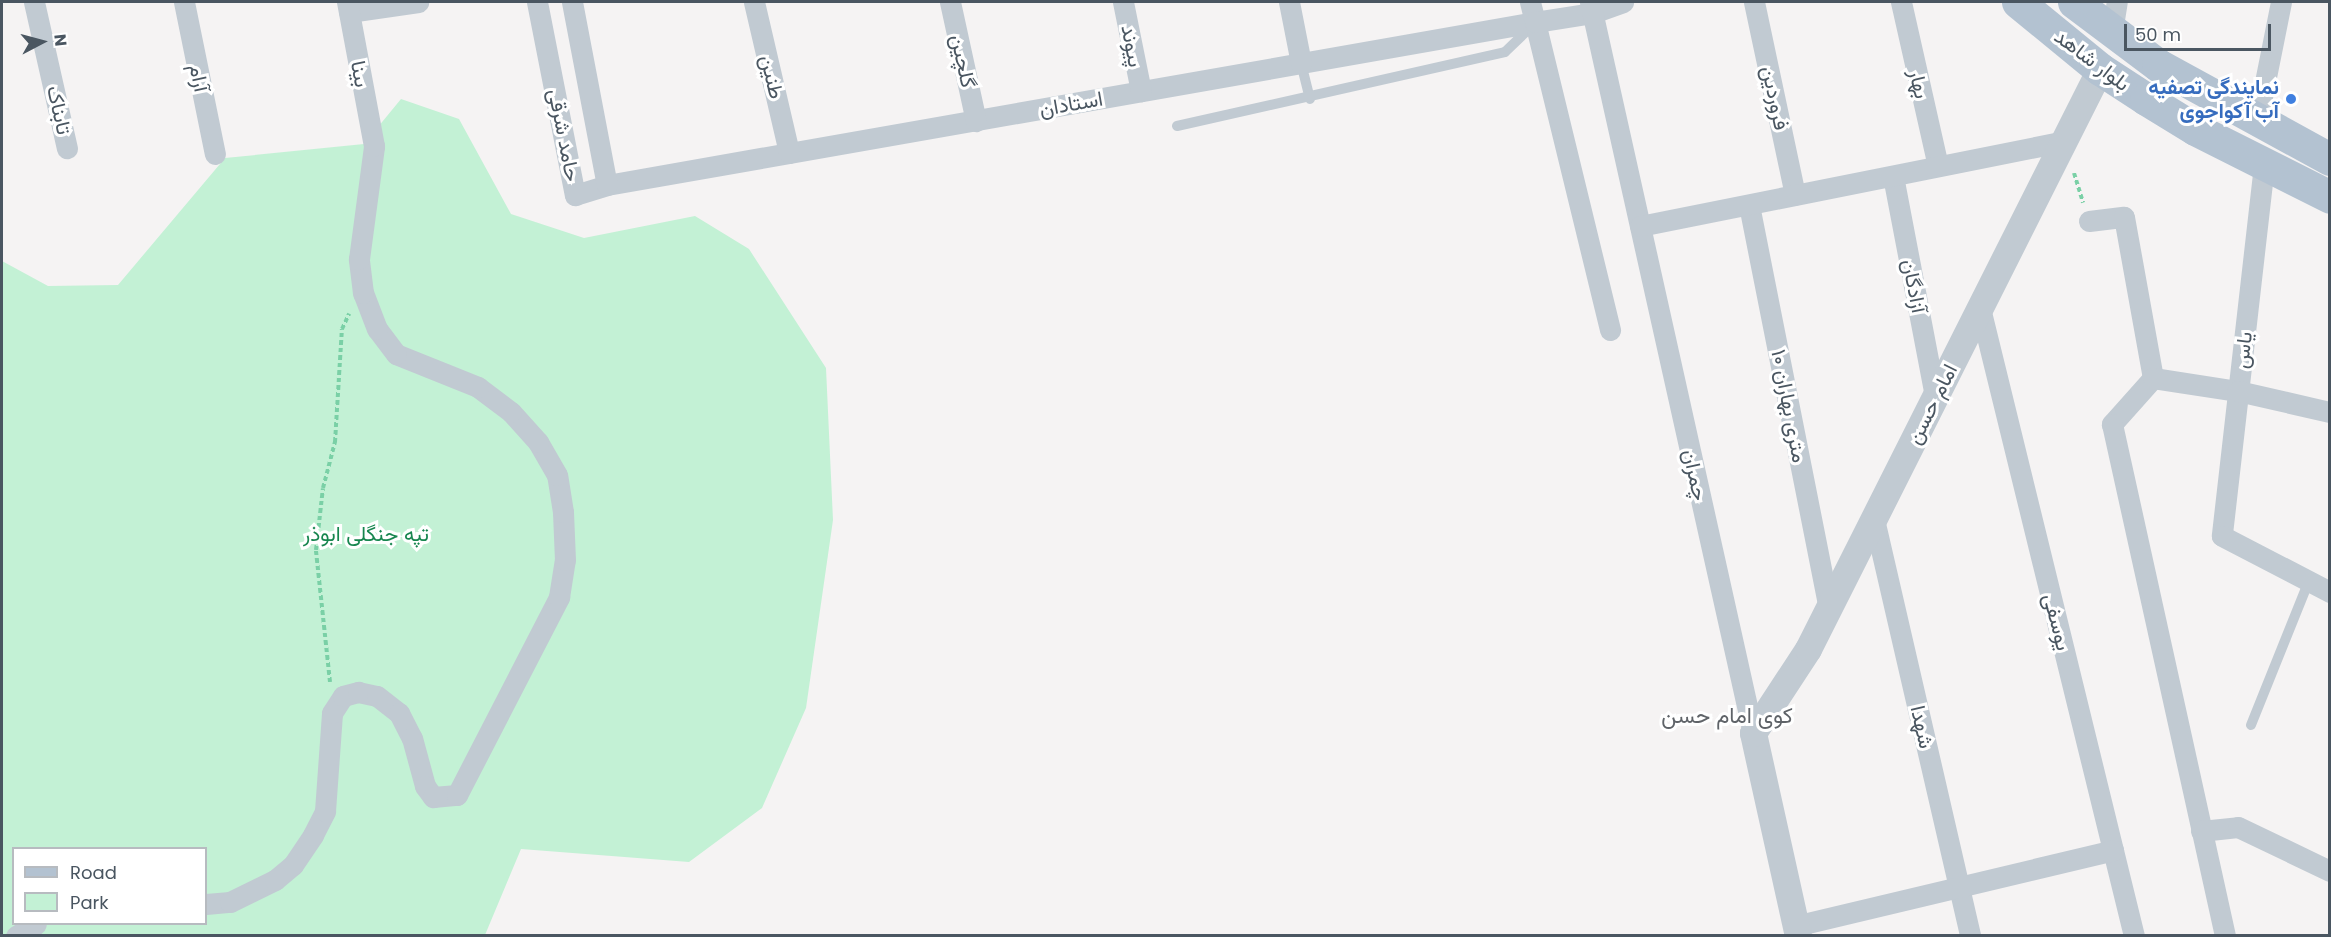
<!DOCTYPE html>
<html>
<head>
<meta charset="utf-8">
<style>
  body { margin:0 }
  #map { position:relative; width:2331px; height:937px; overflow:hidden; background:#f5f3f3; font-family:Poppins,Vazirmatn,sans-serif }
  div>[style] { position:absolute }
  .green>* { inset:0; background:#c3f1d5 }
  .path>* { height:4px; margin-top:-2px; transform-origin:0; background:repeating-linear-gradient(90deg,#7ad0a6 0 4.5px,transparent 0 7.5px) }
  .service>* { height:10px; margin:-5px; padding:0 5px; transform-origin:5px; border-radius:5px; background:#c1cad2 }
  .minor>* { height:21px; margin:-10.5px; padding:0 10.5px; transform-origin:10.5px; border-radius:10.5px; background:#c1cad2 }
  .tertiary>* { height:27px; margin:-13.5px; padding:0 13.5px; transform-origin:13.5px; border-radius:13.5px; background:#c1cad2 }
  .primary>* { height:33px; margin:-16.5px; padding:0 16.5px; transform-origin:16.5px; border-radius:16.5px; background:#b3c2d1 }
  .dots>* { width:16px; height:16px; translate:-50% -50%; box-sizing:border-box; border:3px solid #fff; border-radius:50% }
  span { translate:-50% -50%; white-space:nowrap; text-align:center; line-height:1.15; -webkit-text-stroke:6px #fff; paint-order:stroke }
  .street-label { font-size:21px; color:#4a5661 }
  .shop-label { font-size:21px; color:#366cbe; font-weight:700 }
  .right { translate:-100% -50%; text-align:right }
  .park-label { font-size:21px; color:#17864f }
  .neighbourhood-label { font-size:22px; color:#5f6368 }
  .frame { position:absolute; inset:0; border:3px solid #4a5661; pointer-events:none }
  .legend { position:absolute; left:12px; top:847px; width:195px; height:78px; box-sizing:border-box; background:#fff; border:2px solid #b7bbc0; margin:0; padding:8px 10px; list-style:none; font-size:18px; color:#4a5661 }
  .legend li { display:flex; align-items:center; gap:12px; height:30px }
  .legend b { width:30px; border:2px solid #b7bbc0 }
  .north { position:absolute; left:12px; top:12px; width:60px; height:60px; -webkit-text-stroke:4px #fff; paint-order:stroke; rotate:84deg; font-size:16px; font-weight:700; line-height:24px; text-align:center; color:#4a5661 }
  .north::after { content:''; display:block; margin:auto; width:21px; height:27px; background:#4a5661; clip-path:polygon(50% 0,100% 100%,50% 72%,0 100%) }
  .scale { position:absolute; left:2124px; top:24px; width:147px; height:27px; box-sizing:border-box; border:3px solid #4a5661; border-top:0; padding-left:8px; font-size:18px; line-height:21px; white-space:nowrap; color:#4a5661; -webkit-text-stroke:4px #fff; paint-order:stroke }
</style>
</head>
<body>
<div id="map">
  <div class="green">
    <i style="clip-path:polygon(evenodd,401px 99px,459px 119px,511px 214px,584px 238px,695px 216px,749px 249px,826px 368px,833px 520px,806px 708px,762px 808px,689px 862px,521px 849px,485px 935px,2px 935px,2px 261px,48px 286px,118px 285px,225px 158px,364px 144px,401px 99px,14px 848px,206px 848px,206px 924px,14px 924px,14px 848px)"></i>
  </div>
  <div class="path">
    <i style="left:2074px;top:173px;width:31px;rotate:73deg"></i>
    <i style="left:330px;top:682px;width:133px;rotate:-96.1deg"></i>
    <i style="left:316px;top:550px;width:62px;rotate:-83.6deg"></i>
    <i style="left:323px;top:488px;width:48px;rotate:-75.4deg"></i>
    <i style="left:335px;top:442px;width:113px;rotate:-86.5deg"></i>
    <i style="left:342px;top:329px;width:17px;rotate:-65deg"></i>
  </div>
  <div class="service">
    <i style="left:1301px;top:63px;width:37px;rotate:76deg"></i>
    <i style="left:1177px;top:126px;width:336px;rotate:-12.7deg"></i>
    <i style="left:1505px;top:52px;width:37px;rotate:-44deg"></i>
    <i style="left:2251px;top:725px;width:155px;rotate:-68.1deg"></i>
  </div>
  <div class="minor">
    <i style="left:34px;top:2px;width:150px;rotate:77.3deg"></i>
    <i style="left:184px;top:2px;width:155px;rotate:78.5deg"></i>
    <i style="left:537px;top:2px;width:197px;rotate:78.9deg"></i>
    <i style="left:575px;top:195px;width:34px;rotate:-17deg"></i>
    <i style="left:607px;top:185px;width:942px;rotate:-9.96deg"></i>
    <i style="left:1535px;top:22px;width:317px;rotate:76.3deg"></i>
    <i style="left:572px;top:2px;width:186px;rotate:79.2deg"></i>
    <i style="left:754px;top:2px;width:155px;rotate:76.9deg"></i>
    <i style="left:950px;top:2px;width:122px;rotate:77.7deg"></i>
    <i style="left:1123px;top:2px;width:91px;rotate:78.6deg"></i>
    <i style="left:1289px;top:2px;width:62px;rotate:78.9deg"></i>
    <i style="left:1530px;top:2px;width:21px;rotate:76deg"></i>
    <i style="left:1535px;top:22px;width:59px;rotate:-8.8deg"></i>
    <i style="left:1593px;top:13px;width:32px;rotate:-20deg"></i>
    <i style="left:1590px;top:2px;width:749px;rotate:77.43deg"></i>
    <i style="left:1754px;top:2px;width:197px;rotate:78deg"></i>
    <i style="left:1901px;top:2px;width:168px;rotate:77.3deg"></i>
    <i style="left:349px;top:12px;width:70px;rotate:-8.2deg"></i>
    <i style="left:2112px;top:32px;width:30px;rotate:-81deg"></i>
    <i style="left:2257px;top:122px;width:122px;rotate:-78.7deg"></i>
    <i style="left:2264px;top:165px;width:373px;rotate:96.5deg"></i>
    <i style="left:2222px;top:536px;width:122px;rotate:27.4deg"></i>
    <i style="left:1893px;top:176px;width:224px;rotate:79.2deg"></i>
    <i style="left:1749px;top:205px;width:411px;rotate:78.8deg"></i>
    <i style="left:2089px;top:221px;width:35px;rotate:-7deg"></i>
    <i style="left:2124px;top:217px;width:164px;rotate:79.8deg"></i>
    <i style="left:2153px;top:378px;width:62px;rotate:131.7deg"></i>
    <i style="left:2112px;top:424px;width:524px;rotate:77.55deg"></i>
    <i style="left:1640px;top:226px;width:432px;rotate:-11.3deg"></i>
    <i style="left:1980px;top:308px;width:647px;rotate:76.22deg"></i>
    <i style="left:2153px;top:378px;width:86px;rotate:8.7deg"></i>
    <i style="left:2238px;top:391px;width:94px;rotate:12.9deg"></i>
    <i style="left:1874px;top:519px;width:428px;rotate:77deg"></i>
    <i style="left:2201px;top:831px;width:37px;rotate:-6deg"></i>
    <i style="left:2238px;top:827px;width:102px;rotate:25.6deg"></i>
    <i style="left:206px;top:904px;width:24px;rotate:-5deg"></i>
    <i style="left:230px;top:902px;width:50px;rotate:-26.1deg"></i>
    <i style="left:275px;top:880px;width:23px;rotate:-40deg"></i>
    <i style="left:293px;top:865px;width:36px;rotate:-56deg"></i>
    <i style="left:313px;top:835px;width:27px;rotate:-63deg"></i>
    <i style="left:325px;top:811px;width:98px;rotate:-85.9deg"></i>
    <i style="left:332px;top:713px;width:20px;rotate:-57deg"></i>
    <i style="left:343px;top:696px;width:16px;rotate:-15deg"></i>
    <i style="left:358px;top:692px;width:19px;rotate:12deg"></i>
    <i style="left:377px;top:696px;width:28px;rotate:38deg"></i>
    <i style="left:399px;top:713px;width:28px;rotate:63deg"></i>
    <i style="left:412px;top:738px;width:50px;rotate:74.8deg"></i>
    <i style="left:425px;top:786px;width:14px;rotate:54deg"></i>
    <i style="left:433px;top:797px;width:24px;rotate:-5deg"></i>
    <i style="left:457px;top:795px;width:223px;rotate:-62.7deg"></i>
    <i style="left:559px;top:597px;width:37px;rotate:-81deg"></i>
    <i style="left:565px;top:560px;width:48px;rotate:-92.4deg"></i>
    <i style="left:563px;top:512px;width:37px;rotate:-99deg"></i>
    <i style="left:557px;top:475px;width:38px;rotate:-120deg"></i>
    <i style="left:538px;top:442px;width:40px;rotate:-132deg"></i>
    <i style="left:511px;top:412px;width:41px;rotate:-142.9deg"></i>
    <i style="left:478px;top:387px;width:88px;rotate:-158.1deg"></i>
    <i style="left:396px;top:354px;width:31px;rotate:-127deg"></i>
    <i style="left:377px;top:329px;width:39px;rotate:-111deg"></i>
    <i style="left:363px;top:293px;width:34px;rotate:-97deg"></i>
    <i style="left:359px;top:259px;width:114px;rotate:-82.4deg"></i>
    <i style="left:374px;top:146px;width:147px;rotate:-100.6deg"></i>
    <i style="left:1795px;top:926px;width:327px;rotate:-13.4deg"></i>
    <i style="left:16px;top:936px;width:23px;rotate:-31deg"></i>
  </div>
  <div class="tertiary">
    <i style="left:1798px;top:936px;width:208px;rotate:-102.5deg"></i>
    <i style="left:1753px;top:733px;width:100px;rotate:-56.8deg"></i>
    <i style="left:1808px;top:649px;width:649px;rotate:-63.28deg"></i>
  </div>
  <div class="primary">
    <i style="left:2018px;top:2px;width:106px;rotate:39.3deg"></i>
    <i style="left:2100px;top:69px;width:55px;rotate:33.1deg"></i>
    <i style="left:2146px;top:99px;width:57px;rotate:31.5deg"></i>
    <i style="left:2195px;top:129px;width:151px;rotate:26.7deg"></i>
    <i style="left:2074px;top:2px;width:105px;rotate:36.9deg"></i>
    <i style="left:2158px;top:65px;width:196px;rotate:28.7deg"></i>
  </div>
  <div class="dots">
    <i style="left:2291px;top:99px;background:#3f7fe0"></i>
  </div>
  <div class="street-label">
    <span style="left:1132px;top:46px;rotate:79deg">پیوند</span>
    <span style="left:2092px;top:60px;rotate:37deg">بلوار شاهد</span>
    <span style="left:963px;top:61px;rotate:78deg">گلچین</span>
    <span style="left:360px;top:74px;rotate:79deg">بینا</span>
    <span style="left:772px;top:77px;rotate:77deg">طنین</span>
    <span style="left:199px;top:78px;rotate:78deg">آرام</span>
    <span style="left:1919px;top:84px;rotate:77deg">بهار</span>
    <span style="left:1775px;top:98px;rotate:78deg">فروردین</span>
    <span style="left:1071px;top:104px;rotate:-10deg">استادان</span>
    <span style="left:59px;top:110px;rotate:77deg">تابناک</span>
    <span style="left:564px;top:135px;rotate:79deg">حامد شرقی</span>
    <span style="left:1914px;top:286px;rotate:79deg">آزادگان</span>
    <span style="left:2243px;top:350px;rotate:-83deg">یاس</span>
    <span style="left:1932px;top:404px;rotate:-63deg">امام حسن</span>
    <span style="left:1789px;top:406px;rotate:79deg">۱۰ متری بهاران</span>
    <span style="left:1695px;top:475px;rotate:78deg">چمران</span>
    <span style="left:2057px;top:622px;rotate:76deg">یوسفی</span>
    <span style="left:1922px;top:727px;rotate:77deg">شهدا</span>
  </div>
  <div class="shop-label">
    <span class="right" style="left:2279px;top:99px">نمایندگی تصفیه<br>آب آکواجوی</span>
  </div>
  <div class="park-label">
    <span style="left:366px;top:534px">تپه جنگلی ابوذر</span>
  </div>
  <div class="neighbourhood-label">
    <span style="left:1727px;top:716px">کوی امام حسن</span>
  </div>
  <div class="frame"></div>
  <ul class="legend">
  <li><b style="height:8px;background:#b3c2d1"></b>Road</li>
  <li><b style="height:16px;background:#c3f1d5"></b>Park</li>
  </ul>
  <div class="north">N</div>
  <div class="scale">50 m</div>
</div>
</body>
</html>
